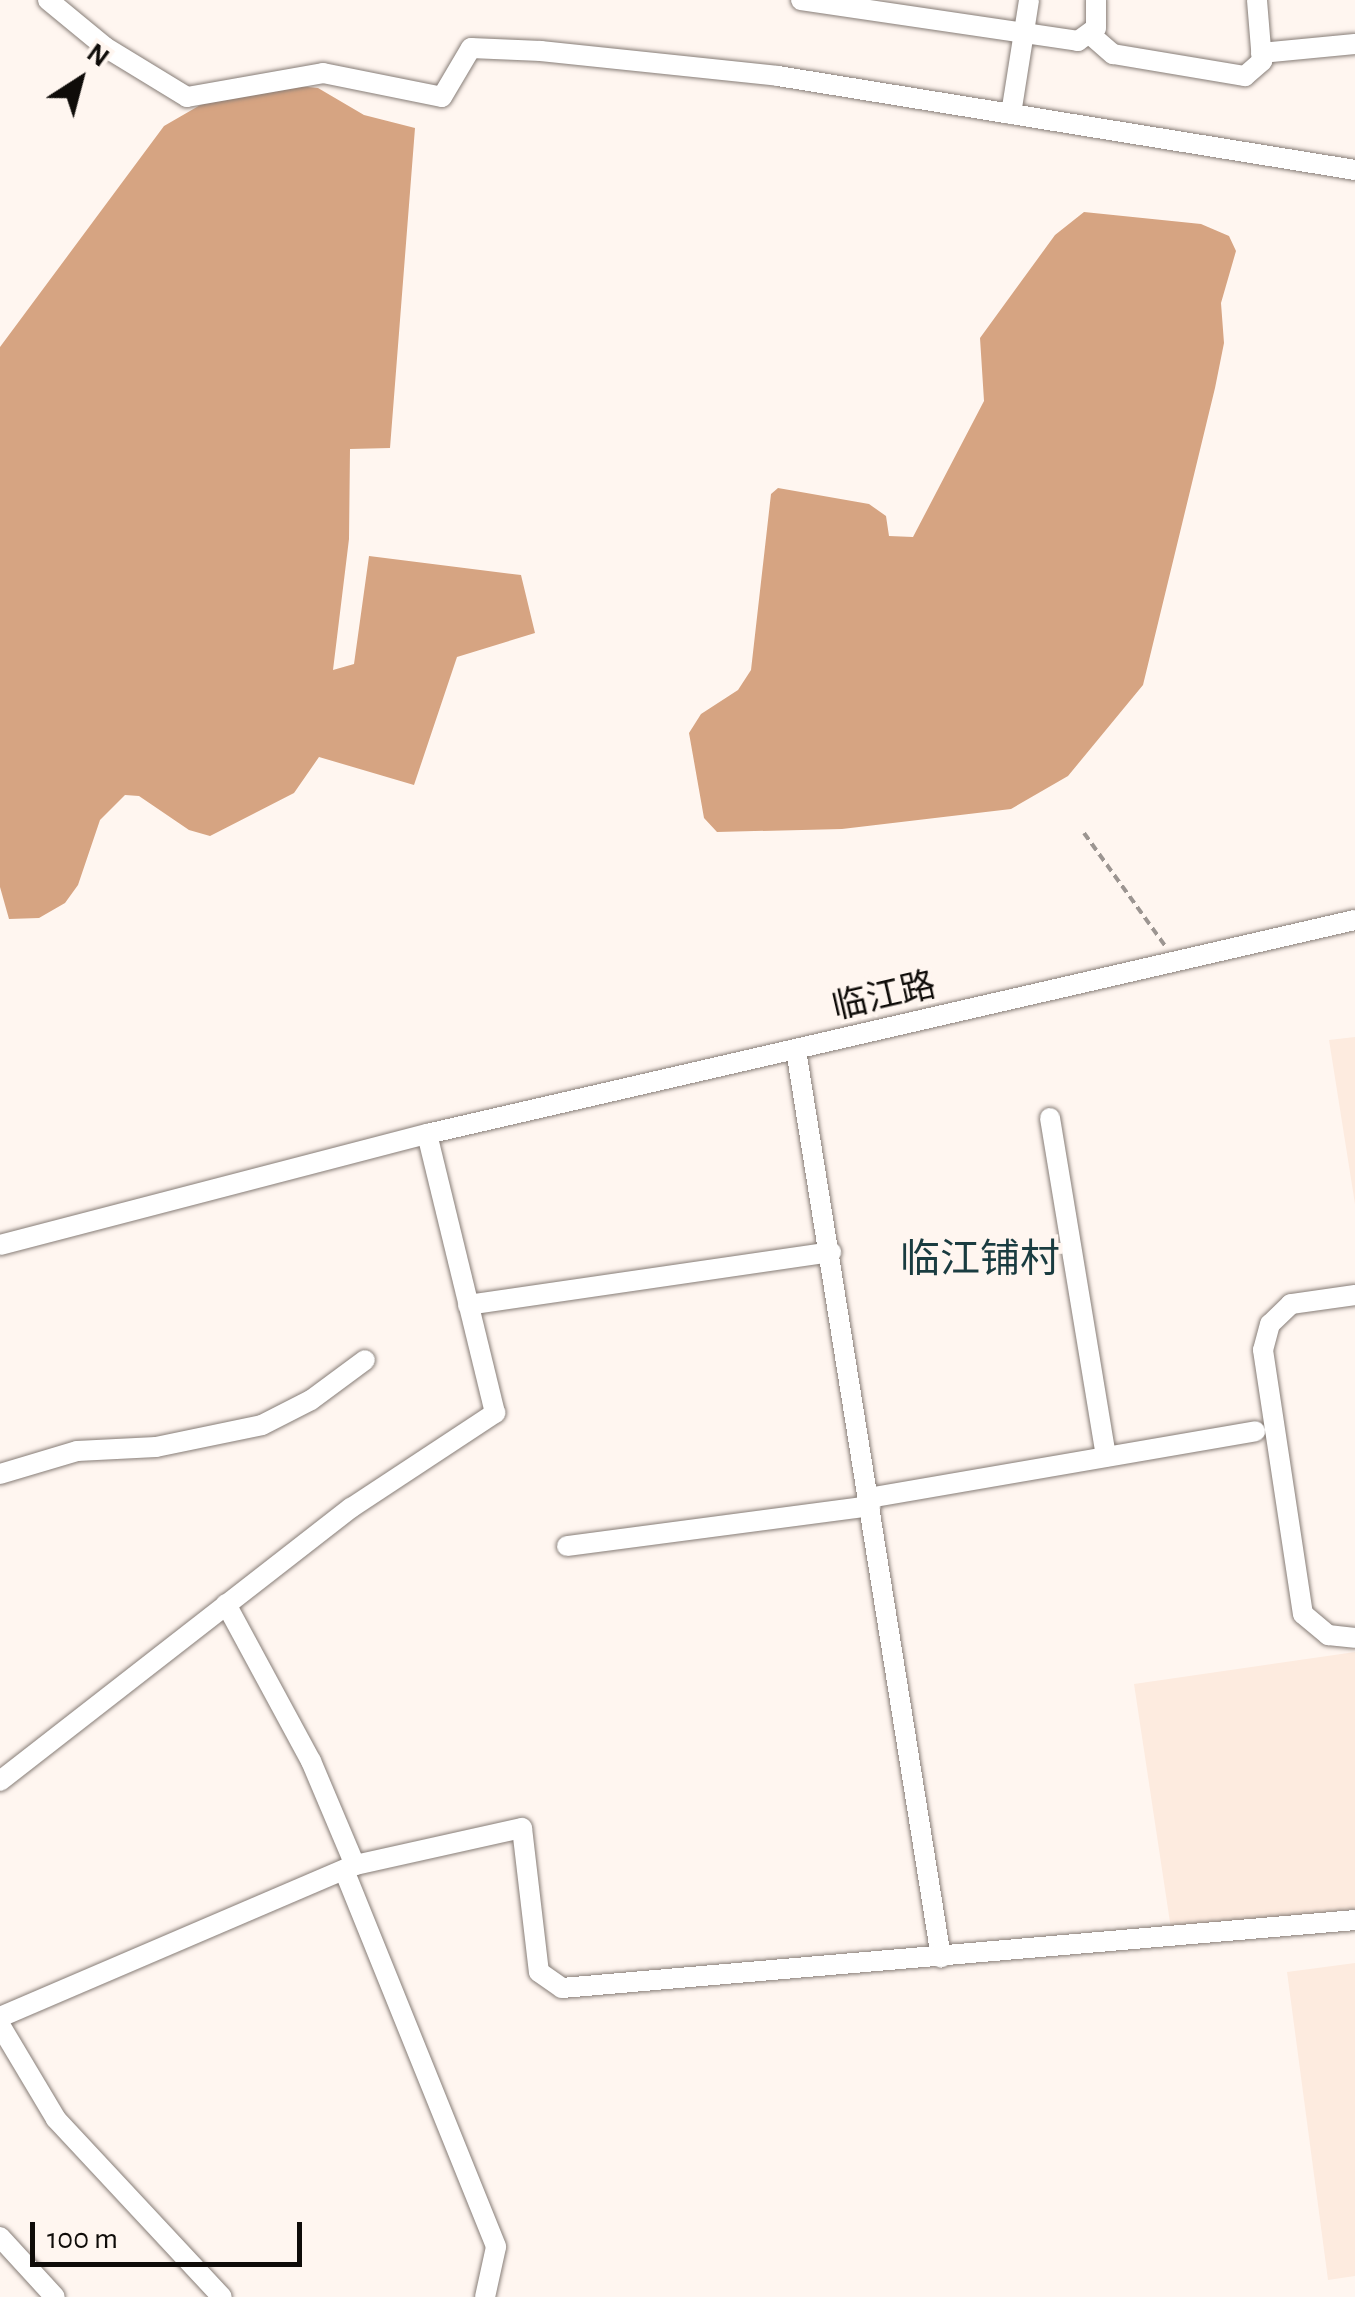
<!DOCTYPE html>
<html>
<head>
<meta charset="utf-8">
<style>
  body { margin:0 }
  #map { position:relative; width:1355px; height:2297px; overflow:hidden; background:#fff6f0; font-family:"Alegreya Sans","Noto Sans SC",sans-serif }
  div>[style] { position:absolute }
  .built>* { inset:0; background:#fdebdf }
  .water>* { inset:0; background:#d6a482 }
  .path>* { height:4px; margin-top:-2px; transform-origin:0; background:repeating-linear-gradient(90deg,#9c9591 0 8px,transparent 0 13px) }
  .roads { filter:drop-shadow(0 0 2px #877d77) drop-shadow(0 0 2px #877d77) }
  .minor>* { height:20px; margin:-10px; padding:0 10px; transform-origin:10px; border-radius:10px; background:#fff }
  span { translate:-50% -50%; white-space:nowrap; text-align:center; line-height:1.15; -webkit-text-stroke:8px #fff6f0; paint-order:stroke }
  .street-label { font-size:35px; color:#0f0c09 }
  .quarter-label { font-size:40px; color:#1a3c40 }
  .north { position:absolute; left:30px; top:30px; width:100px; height:100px; -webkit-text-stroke:8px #fff6f0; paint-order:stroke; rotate:36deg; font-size:28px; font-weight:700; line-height:40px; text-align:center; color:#0f0c09 }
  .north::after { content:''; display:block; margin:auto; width:35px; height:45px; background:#0f0c09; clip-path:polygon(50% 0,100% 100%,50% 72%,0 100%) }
  .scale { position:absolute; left:30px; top:2222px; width:272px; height:45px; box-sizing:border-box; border:5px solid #0f0c09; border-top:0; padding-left:12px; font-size:30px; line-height:35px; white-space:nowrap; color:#0f0c09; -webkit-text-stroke:8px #fff6f0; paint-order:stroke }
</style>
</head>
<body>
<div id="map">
  <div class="built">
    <i style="clip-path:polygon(1355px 1037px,1355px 1204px,1329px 1040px)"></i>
    <i style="clip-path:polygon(1355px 1652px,1355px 1909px,1171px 1929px,1134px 1684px)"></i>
    <i style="clip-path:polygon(1355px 1963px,1355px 2276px,1328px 2280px,1287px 1972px)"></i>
  </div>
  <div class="water">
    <i style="clip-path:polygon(288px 85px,318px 88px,364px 115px,415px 128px,390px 448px,350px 449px,349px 539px,333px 670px,354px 664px,369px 556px,521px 575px,535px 633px,457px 657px,414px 785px,319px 757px,294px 793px,210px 836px,189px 830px,139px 796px,125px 795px,100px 820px,78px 885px,65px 903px,39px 918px,9px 919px,0 887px,0 347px,164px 126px,209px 100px)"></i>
    <i style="clip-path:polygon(1084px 212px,1201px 224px,1229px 236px,1236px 251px,1221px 303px,1224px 343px,1215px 388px,1143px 685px,1068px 776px,1011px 809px,842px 829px,717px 832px,704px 818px,689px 733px,701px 714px,738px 690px,751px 670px,771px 494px,778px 488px,869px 504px,886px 516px,889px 536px,913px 537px,984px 401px,980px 338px,1055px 235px)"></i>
  </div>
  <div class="path">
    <i style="left:1084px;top:833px;width:140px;rotate:54.3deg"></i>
  </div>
  <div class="roads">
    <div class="minor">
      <i style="left:48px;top:0;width:74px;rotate:39.5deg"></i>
      <i style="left:105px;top:47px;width:96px;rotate:31.4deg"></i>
      <i style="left:187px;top:97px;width:138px;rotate:-10deg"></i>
      <i style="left:323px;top:73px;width:121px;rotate:11.4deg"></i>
      <i style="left:442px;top:97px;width:57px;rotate:-59.4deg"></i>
      <i style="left:471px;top:48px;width:70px;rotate:2.5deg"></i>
      <i style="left:541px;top:51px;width:238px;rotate:6deg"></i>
      <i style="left:778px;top:76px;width:585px;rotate:9.25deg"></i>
      <i style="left:801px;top:0;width:280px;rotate:8.4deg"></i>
      <i style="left:1078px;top:41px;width:22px;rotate:-36deg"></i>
      <i style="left:1096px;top:28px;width:28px;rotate:-90deg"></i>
      <i style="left:1092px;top:36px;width:28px;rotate:41deg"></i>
      <i style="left:1113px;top:54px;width:134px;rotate:9.5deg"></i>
      <i style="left:1245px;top:76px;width:23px;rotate:-41deg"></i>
      <i style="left:1262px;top:61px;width:61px;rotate:-94.7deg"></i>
      <i style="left:1261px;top:53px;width:94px;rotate:-5.5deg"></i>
      <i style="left:1011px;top:114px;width:115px;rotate:-81deg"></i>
      <i style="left:796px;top:1050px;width:919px;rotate:80.92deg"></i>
      <i style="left:1050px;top:1118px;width:343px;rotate:80.6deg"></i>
      <i style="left:0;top:1245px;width:441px;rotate:-14.6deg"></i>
      <i style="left:427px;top:1134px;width:952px;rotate:-12.99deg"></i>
      <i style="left:1355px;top:1295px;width:65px;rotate:172deg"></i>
      <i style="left:1291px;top:1304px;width:29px;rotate:136deg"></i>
      <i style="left:1270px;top:1324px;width:27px;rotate:105deg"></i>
      <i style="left:1263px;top:1350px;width:267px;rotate:81.4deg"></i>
      <i style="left:1303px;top:1614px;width:33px;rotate:40deg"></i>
      <i style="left:1328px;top:1635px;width:27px;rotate:6deg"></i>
      <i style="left:468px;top:1305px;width:367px;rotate:-8.3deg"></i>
      <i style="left:0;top:1474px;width:80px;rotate:-16.6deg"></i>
      <i style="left:77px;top:1451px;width:79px;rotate:-2.9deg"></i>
      <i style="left:156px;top:1447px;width:108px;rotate:-11.7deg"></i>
      <i style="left:262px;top:1425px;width:55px;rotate:-27deg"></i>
      <i style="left:311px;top:1400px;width:67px;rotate:-36.5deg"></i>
      <i style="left:869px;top:1498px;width:392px;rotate:-9.8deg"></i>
      <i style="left:567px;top:1546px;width:306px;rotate:-7.5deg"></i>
      <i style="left:226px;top:1604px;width:179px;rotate:61.6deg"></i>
      <i style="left:311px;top:1761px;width:113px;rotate:67.1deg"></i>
      <i style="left:0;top:1781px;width:445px;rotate:-37.9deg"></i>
      <i style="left:351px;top:1508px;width:173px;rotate:-33.4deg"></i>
      <i style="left:495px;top:1413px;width:287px;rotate:-103.7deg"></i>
      <i style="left:344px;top:1870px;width:406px;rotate:68deg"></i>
      <i style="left:496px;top:2247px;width:51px;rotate:102.4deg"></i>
      <i style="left:0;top:2017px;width:386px;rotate:-23.2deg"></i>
      <i style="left:355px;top:1865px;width:171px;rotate:-12.5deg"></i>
      <i style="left:522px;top:1828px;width:145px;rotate:83.3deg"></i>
      <i style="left:539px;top:1972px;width:28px;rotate:35deg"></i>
      <i style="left:562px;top:1988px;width:796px;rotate:-4.9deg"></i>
      <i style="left:0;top:2025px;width:109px;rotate:59.2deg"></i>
      <i style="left:56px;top:2119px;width:243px;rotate:47deg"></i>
      <i style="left:0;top:2237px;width:81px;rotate:47.5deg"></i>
    </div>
  </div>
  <div class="street-label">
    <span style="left:884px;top:997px;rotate:-13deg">临江路</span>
  </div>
  <div class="quarter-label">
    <span style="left:980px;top:1260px">临江铺村</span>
  </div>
  <div class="north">N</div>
  <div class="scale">100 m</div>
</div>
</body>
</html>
